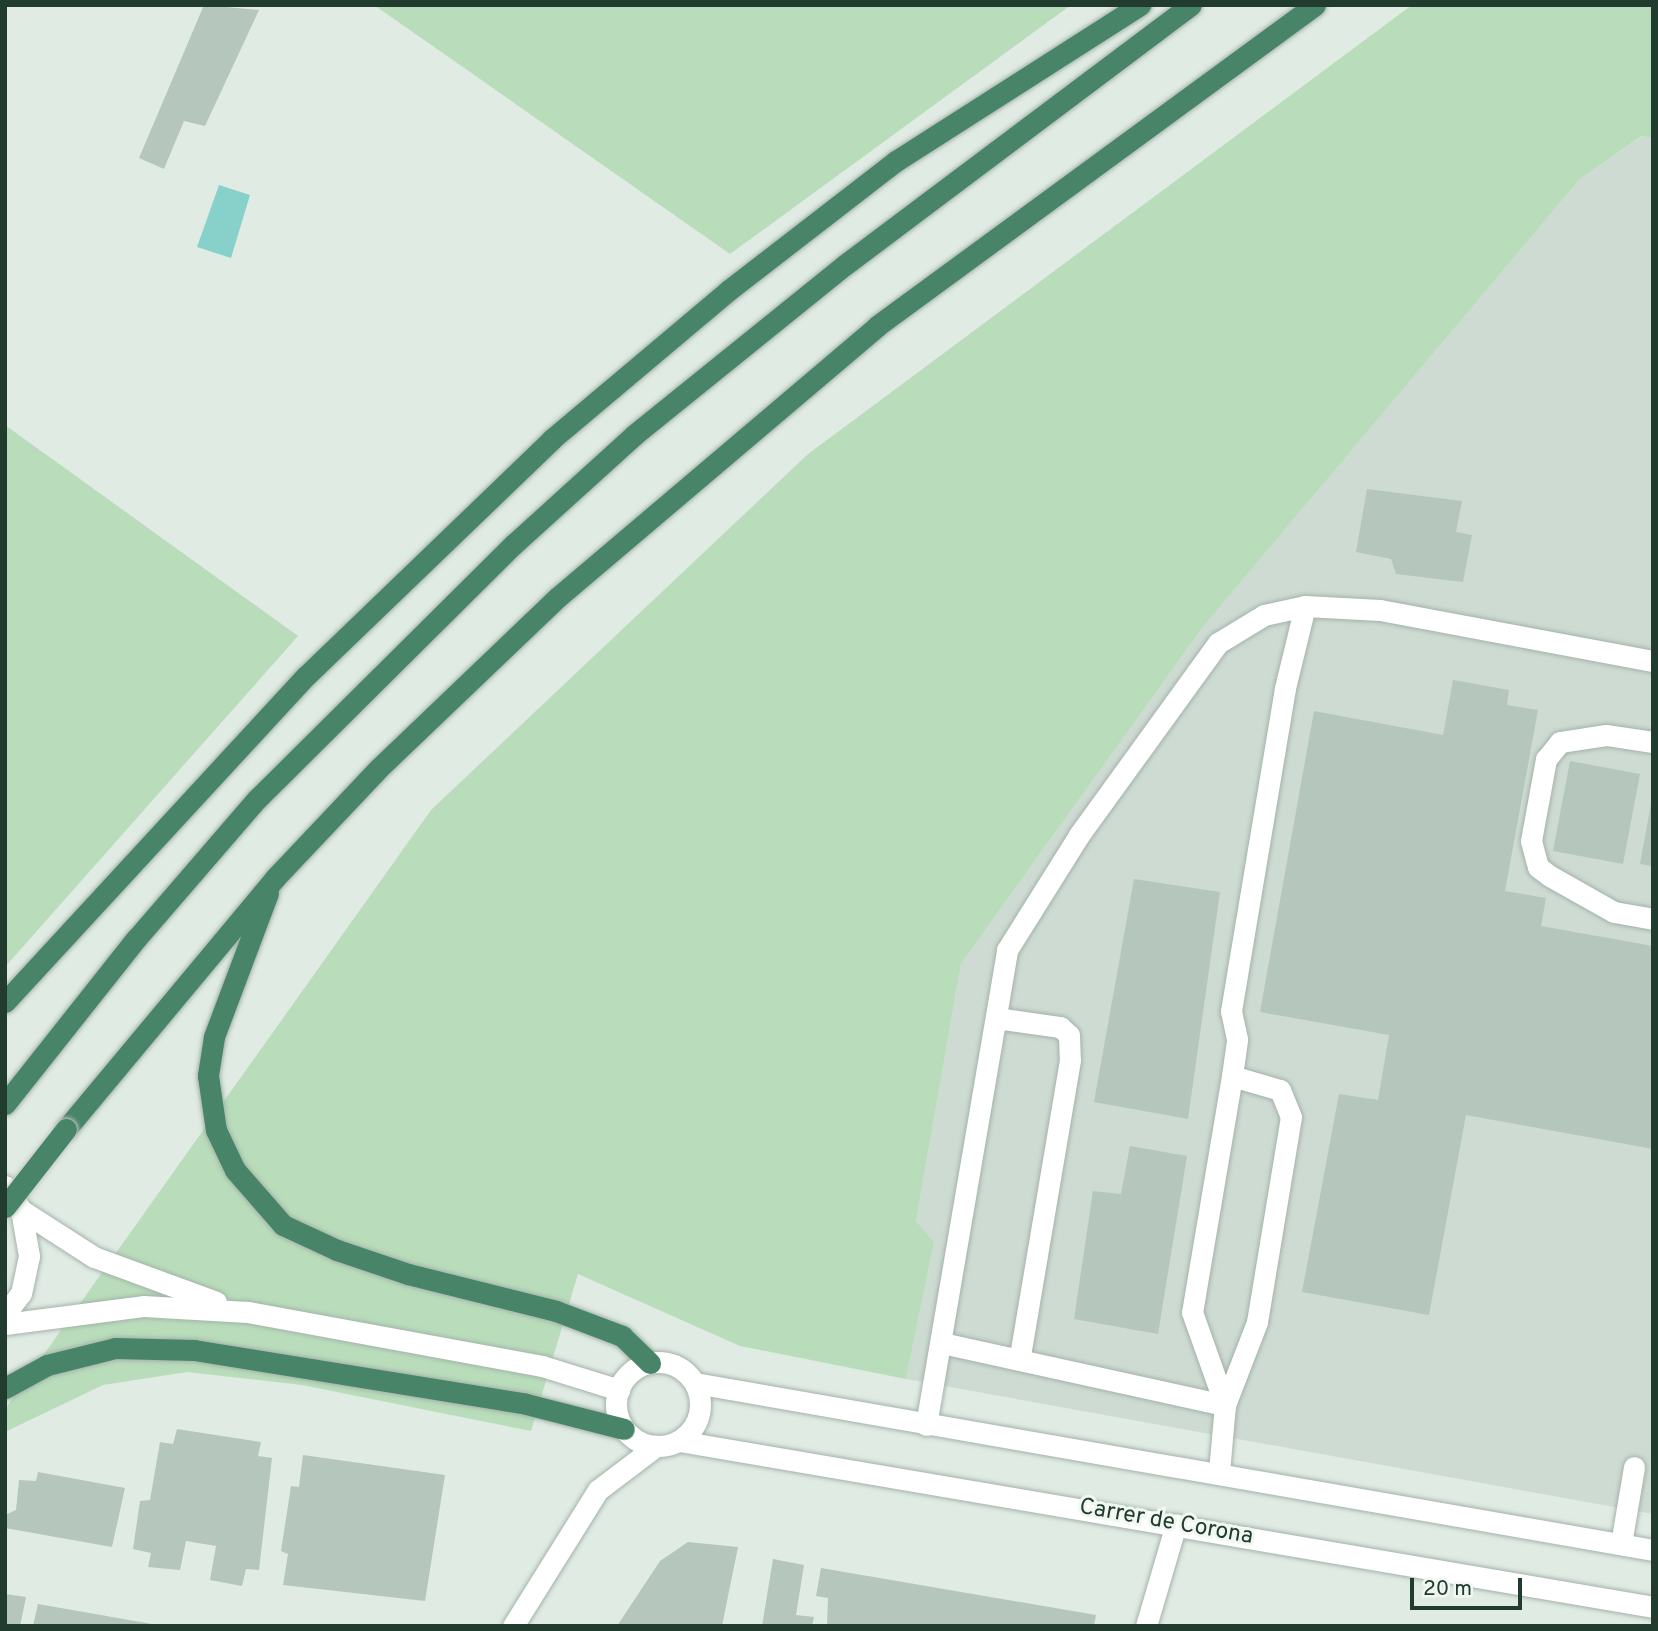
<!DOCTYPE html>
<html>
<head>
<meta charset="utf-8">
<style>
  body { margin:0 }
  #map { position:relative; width:1658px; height:1631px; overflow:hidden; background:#e0ebe4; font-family:Overpass,sans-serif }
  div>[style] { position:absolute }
  .built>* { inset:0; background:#cedbd2 }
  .green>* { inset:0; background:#b9ddba }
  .water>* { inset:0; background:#87d1ca }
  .building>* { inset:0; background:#b5c6bc }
  .roads { filter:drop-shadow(0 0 2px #a3b3aa) drop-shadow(0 0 2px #a3b3aa) }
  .service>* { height:21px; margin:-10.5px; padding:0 10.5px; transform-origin:10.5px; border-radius:10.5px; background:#fff }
  .minor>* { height:21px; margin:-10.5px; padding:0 10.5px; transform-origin:10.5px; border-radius:10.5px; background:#fff }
  .tertiary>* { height:21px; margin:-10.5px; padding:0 10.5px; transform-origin:10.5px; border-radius:10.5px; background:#fff }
  .tertiary>.ring { margin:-10.5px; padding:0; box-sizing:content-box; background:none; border:21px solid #fff; border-radius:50% }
  .trunk>* { height:21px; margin:-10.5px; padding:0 10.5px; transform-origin:10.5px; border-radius:10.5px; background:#488468 }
  .bridges { filter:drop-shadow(0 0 2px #c1c8c4) drop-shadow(0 0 2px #c1c8c4) }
  .trunk-bridge>* { height:21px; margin:-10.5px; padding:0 10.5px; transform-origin:10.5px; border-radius:10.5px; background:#488468 }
  span { translate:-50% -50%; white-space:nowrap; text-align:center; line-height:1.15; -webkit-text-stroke:6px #f1f8f2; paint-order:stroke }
  .street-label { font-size:23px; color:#213c2e }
  .frame { position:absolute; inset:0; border:7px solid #213c2e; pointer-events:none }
  .scale { position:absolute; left:1410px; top:1578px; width:112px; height:32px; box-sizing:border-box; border:4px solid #213c2e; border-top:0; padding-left:9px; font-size:21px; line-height:24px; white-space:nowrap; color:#213c2e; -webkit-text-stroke:5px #f1f8f2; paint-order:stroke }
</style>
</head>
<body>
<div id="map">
  <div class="built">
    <i style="clip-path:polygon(1643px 136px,1653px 138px,1653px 1514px,906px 1379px,934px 1242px,916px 1221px,961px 964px,1202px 628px,1580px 179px)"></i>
  </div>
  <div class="green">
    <i style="clip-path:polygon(374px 5px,1071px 5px,730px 254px)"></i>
    <i style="clip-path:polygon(1412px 5px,1653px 5px,1653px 138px,1642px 136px,1580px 179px,1202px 628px,961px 964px,916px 1221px,934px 1242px,906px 1379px,740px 1346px,578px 1274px,531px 1431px,302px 1385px,187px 1372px,103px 1385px,5px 1432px,5px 1409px,431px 810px,808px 454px)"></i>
    <i style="clip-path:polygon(5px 425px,298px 636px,5px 967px)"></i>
  </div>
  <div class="water">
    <i style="clip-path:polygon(219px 185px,250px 195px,231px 258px,197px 247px)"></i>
  </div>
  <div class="building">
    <i style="clip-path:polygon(204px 5px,259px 10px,205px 126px,184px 121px,164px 169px,139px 158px)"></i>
    <i style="clip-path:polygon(1367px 489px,1462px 501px,1456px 532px,1472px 535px,1463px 582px,1396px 574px,1391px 559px,1356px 552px)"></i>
    <i style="clip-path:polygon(1453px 680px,1509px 690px,1507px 705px,1538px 710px,1505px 891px,1546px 898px,1541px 926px,1653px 946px,1653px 1149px,1466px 1115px,1429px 1315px,1302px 1292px,1339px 1094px,1378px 1100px,1389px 1035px,1260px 1012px,1314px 711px,1443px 735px)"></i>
    <i style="clip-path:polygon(1570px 761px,1640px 774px,1623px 864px,1553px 851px)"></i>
    <i style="clip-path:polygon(1651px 804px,1653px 804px,1653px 866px,1640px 864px)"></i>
    <i style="clip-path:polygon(1134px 879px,1220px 892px,1188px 1119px,1094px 1102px)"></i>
    <i style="clip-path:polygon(1130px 1146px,1187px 1156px,1158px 1334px,1074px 1319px,1093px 1191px,1121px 1194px)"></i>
    <i style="clip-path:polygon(177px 1429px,261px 1442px,258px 1456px,272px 1458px,259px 1570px,246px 1569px,242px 1586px,210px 1580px,216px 1546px,186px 1541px,180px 1570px,148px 1567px,151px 1553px,133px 1549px,140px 1501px,150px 1500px,160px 1442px,173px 1444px)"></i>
    <i style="clip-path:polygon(303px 1455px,445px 1475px,425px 1601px,283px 1585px,288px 1554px,281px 1551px,291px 1486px,299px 1487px)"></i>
    <i style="clip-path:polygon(38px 1472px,125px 1488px,112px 1547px,5px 1528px,7px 1514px,16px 1510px,19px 1480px,36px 1481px)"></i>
    <i style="clip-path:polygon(688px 1542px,738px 1547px,722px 1626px,617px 1626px,660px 1561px)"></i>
    <i style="clip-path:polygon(773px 1559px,804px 1565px,796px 1615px,814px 1617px,812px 1626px,762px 1626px)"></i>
    <i style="clip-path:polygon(821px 1568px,1096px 1615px,1094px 1626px,827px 1626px,828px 1598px,816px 1596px)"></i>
    <i style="clip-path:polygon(5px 1594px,26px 1597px,20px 1626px,5px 1626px)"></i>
    <i style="clip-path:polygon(38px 1604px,152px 1624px,152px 1626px,33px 1626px)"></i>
  </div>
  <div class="roads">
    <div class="service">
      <i style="left:1653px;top:742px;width:48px;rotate:-171.5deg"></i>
      <i style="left:1606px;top:735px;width:47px;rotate:171.3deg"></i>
      <i style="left:1560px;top:742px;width:22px;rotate:129deg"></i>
      <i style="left:1546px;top:759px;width:83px;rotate:100.4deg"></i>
      <i style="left:1531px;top:841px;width:27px;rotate:75deg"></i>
      <i style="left:1538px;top:867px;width:15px;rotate:37deg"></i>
      <i style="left:1550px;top:876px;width:73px;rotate:29.4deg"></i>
      <i style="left:1614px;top:912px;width:40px;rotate:10deg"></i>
      <i style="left:996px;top:1018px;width:65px;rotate:8deg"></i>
      <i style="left:1060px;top:1027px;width:12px;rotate:42deg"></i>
      <i style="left:1069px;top:1035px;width:25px;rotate:88deg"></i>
      <i style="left:1070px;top:1060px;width:304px;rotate:99.6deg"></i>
      <i style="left:1232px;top:1076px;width:37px;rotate:-82deg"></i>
      <i style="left:1237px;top:1039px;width:29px;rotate:-102deg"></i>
      <i style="left:1231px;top:1011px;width:327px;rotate:-80.5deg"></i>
      <i style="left:1285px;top:688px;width:84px;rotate:-76.3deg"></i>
      <i style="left:942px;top:1343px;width:290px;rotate:12.4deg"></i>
      <i style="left:926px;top:1425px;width:482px;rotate:-80.3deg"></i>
      <i style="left:1007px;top:950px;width:136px;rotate:-57.9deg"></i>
      <i style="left:1079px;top:835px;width:237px;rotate:-54.1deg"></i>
      <i style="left:1218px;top:643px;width:54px;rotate:-31.3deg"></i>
      <i style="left:1264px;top:615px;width:42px;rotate:-12.4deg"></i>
      <i style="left:1305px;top:606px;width:75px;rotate:3.1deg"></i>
      <i style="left:1380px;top:610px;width:278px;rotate:10.6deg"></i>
      <i style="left:1219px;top:1472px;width:67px;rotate:-84.9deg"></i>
      <i style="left:1225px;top:1405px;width:89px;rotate:-68.9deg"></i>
      <i style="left:1257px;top:1322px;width:208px;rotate:-80.6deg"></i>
      <i style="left:1291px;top:1117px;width:29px;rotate:-112deg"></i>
      <i style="left:1280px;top:1090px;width:50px;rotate:-163.7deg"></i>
      <i style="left:1232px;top:1076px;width:239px;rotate:99.6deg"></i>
      <i style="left:1192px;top:1312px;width:99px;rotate:70.5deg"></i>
      <i style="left:1621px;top:1544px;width:78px;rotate:-80.4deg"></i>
    </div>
    <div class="minor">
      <i style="left:513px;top:1626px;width:160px;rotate:-58deg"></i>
      <i style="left:598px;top:1490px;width:73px;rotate:-37.2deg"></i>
      <i style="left:1146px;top:1626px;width:106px;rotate:-73.6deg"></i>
    </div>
    <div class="tertiary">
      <i style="left:5px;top:1186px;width:29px;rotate:56deg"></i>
      <i style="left:21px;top:1210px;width:47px;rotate:80.1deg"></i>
      <i style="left:29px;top:1256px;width:38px;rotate:102deg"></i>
      <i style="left:21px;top:1293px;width:26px;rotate:127deg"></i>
      <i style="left:21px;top:1210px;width:87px;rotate:32.8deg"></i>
      <i style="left:94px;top:1257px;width:130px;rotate:20.2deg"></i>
      <i style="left:5px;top:1324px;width:139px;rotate:-7.4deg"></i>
      <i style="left:143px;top:1306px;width:105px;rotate:3.3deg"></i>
      <i style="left:248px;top:1312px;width:299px;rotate:10.4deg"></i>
      <i style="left:542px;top:1366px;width:81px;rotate:17.3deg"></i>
      <i class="ring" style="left:616px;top:1362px;width:63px;height:63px"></i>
      <i style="left:695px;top:1383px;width:972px;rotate:9.89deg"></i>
      <i style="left:679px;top:1441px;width:988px;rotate:9.67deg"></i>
    </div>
    <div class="trunk">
      <i style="left:268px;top:893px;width:154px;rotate:110.6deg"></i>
      <i style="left:214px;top:1037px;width:39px;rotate:99deg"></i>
      <i style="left:208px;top:1076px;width:55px;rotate:81.6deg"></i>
      <i style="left:216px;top:1130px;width:44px;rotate:64.6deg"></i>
      <i style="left:235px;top:1170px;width:73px;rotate:48.9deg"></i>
      <i style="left:283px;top:1225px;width:60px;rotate:24.8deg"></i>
      <i style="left:337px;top:1250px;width:75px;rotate:18.7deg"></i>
      <i style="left:408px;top:1274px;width:153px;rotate:14deg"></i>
      <i style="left:556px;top:1311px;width:71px;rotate:20.7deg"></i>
      <i style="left:622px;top:1336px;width:39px;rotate:44deg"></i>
      <i style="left:5px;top:1002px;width:444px;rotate:-47.3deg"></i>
      <i style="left:306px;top:676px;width:342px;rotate:-43.9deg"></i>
      <i style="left:552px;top:439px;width:231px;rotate:-40.1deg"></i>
      <i style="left:729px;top:290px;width:211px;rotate:-37.7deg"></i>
      <i style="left:896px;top:161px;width:290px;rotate:-32.6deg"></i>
      <i style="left:5px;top:1104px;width:211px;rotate:-51.6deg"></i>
      <i style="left:136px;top:939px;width:185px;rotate:-49.2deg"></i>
      <i style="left:257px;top:799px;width:362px;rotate:-44.8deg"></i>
      <i style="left:514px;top:544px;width:162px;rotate:-42.2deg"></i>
      <i style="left:634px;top:435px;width:272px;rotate:-38.9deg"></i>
      <i style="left:846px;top:264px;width:431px;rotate:-36.9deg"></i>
      <i style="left:66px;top:1129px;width:327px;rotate:-50.2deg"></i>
      <i style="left:275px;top:878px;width:151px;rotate:-46.6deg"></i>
      <i style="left:379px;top:768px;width:248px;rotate:-43.7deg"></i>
      <i style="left:558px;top:597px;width:419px;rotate:-40.3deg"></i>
      <i style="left:877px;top:326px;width:543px;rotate:-36.24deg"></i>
      <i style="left:5px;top:1388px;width:48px;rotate:-28.7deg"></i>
      <i style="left:47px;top:1365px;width:70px;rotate:-14deg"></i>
      <i style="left:115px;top:1348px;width:79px;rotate:1.5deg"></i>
      <i style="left:194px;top:1350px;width:336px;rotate:9.2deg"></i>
      <i style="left:526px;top:1404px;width:101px;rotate:14.3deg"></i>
    </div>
  </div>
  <div class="bridges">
    <div class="trunk-bridge">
      <i style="left:5px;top:1207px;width:99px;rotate:-52deg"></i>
    </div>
  </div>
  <div class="street-label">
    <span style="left:1166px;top:1523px;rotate:10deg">Carrer de Corona</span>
  </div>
  <div class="frame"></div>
  <div class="scale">20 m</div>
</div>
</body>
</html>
